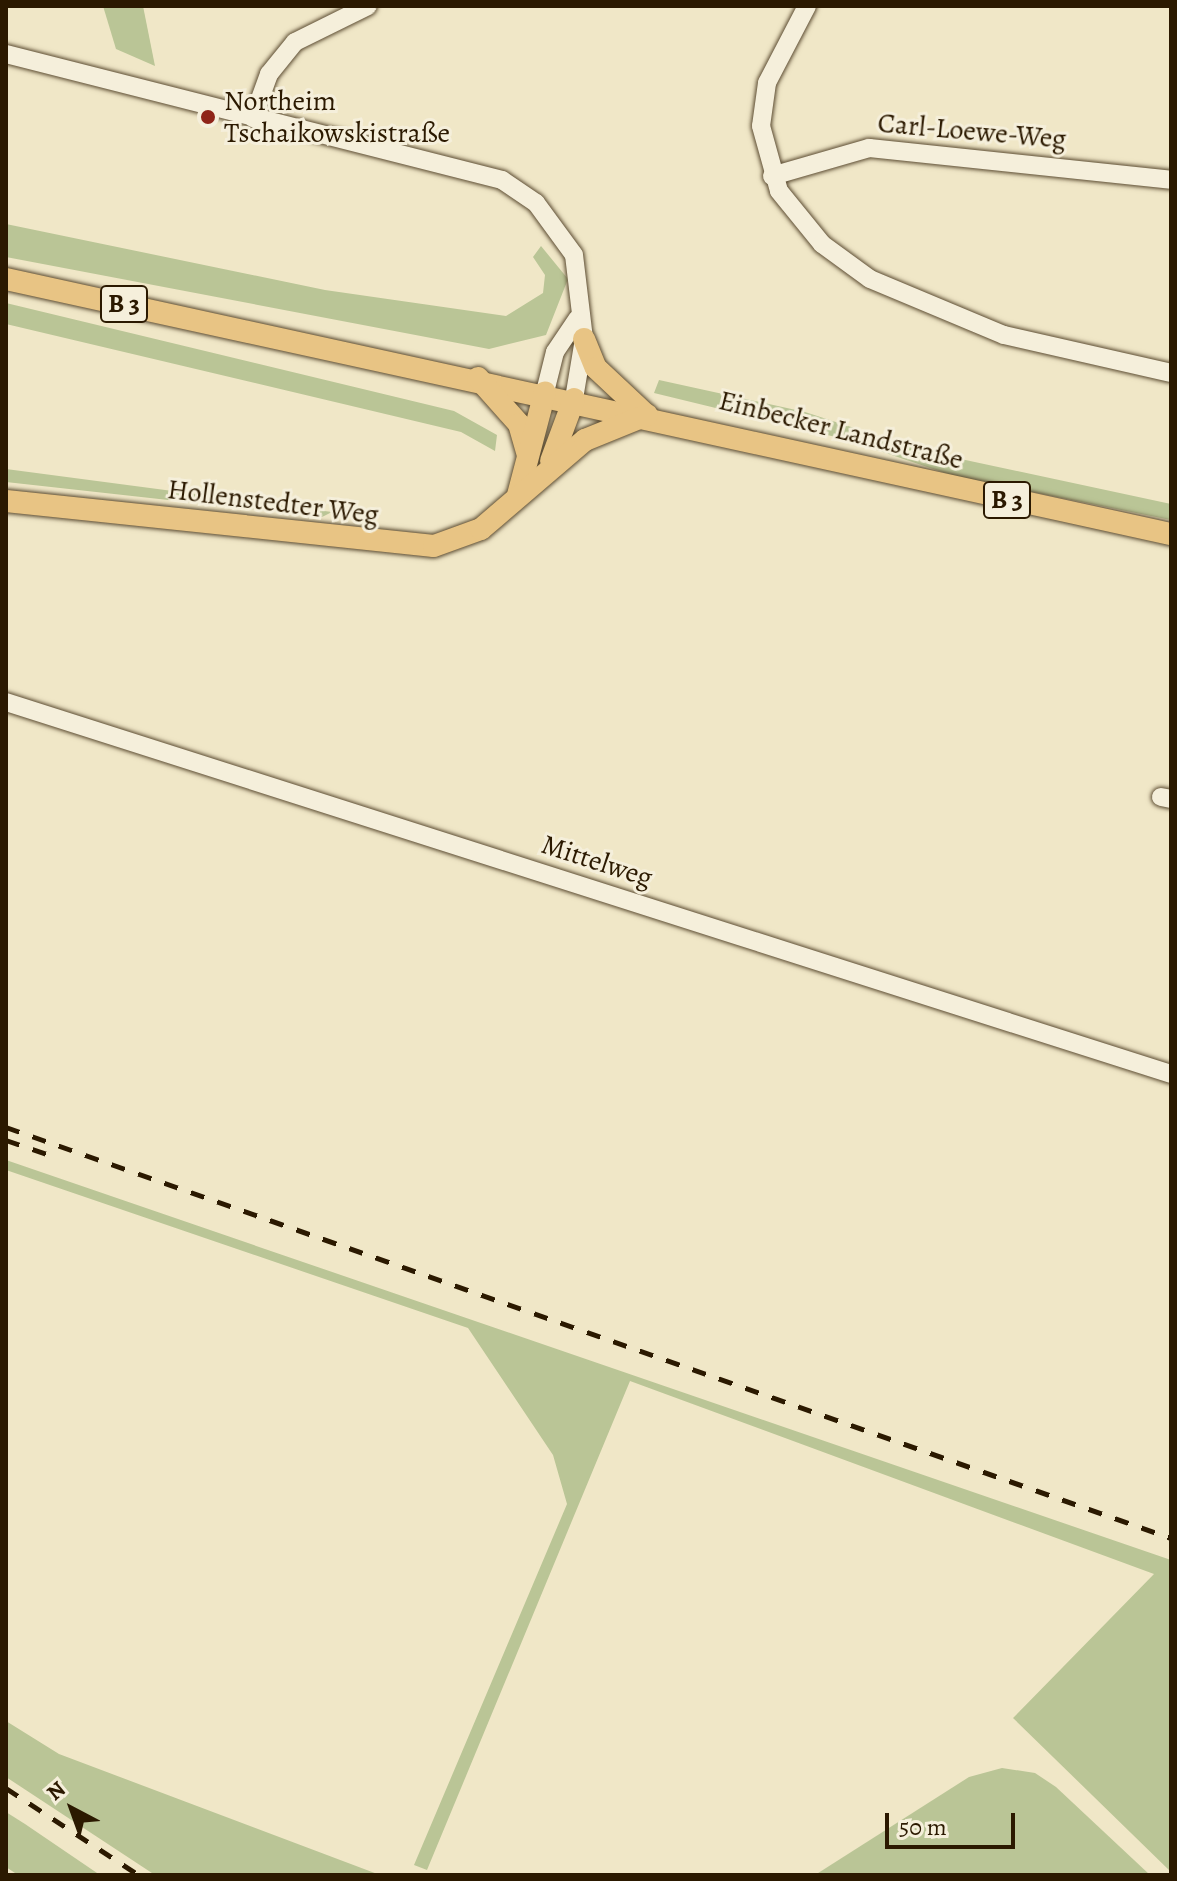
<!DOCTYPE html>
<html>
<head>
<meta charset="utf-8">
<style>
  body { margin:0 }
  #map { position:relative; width:1177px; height:1881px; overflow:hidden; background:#f0e7c7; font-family:Alegreya,serif }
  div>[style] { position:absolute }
  .green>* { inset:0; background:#bac596 }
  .roads { filter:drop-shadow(0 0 2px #5c4c32) drop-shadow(0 0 2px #5c4c32) }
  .minor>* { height:18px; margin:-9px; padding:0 9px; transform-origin:9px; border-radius:9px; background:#f5efdb }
  .major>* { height:22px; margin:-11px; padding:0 11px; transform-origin:11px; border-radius:11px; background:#e8c484 }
  .rail>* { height:5px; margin-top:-2.5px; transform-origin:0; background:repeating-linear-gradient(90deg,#2b1900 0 14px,transparent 0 28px) }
  .dots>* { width:22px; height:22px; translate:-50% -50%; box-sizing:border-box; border:4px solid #f5efdb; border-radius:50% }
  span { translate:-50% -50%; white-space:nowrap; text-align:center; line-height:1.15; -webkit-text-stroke:6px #f5efdb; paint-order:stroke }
  .shield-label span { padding:2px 6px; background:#f5efdb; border:2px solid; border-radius:6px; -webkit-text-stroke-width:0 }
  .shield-label { font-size:26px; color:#2b1900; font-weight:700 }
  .poi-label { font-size:28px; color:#2b1900 }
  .left { translate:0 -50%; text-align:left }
  .street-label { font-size:28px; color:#2b1900 }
  .frame { position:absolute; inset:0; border:8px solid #2b1900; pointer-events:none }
  .north { position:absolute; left:32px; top:1769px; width:80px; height:80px; -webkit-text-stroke:6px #f5efdb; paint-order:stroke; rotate:319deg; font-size:22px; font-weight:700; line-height:32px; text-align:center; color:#2b1900 }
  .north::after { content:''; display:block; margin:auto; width:28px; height:36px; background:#2b1900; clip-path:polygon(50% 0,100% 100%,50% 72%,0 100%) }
  .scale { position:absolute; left:885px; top:1813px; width:130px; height:36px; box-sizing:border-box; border:4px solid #2b1900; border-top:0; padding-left:10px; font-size:24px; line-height:28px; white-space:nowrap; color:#2b1900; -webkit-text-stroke:6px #f5efdb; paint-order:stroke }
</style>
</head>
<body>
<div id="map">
  <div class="green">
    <i style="clip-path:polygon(103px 6px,143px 6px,155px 66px,116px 49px)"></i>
    <i style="clip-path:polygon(6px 224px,325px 290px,506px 316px,543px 293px,545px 275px,533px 257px,541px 246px,568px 279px,546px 335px,489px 349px,6px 257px)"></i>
    <i style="clip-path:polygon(6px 303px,454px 411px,497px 435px,495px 451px,461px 432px,6px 324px)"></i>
    <i style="clip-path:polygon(659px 380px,805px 412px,928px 452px,1171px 504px,1171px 520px,957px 477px,844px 439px,654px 393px)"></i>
    <i style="clip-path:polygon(6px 469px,332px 512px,322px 517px,6px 482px)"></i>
    <i style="clip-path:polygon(6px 1160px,1171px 1560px,1171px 1872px,1013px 1718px,1154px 1574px,630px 1381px,427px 1870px,414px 1865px,567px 1504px,553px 1455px,468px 1328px,6px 1170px)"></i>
    <i style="clip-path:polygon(6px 1721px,59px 1754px,380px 1875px,155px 1875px,6px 1777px)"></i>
    <i style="clip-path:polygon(1002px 1768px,1035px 1773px,1056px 1787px,1150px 1875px,815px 1875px,969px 1777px)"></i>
    <i style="clip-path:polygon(6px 1812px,25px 1824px,100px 1875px,18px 1875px,6px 1867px)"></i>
  </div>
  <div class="roads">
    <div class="minor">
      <i style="left:807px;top:6px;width:87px;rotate:117.5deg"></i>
      <i style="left:767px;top:83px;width:43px;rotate:97.9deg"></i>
      <i style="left:761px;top:126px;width:67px;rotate:74.5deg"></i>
      <i style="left:779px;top:191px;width:68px;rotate:50.9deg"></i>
      <i style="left:822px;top:244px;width:59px;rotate:36.1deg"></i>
      <i style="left:870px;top:279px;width:145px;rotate:22.7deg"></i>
      <i style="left:1004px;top:335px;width:171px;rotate:12.8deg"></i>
      <i style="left:6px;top:54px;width:512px;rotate:14.25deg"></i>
      <i style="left:502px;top:180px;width:41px;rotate:34.1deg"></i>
      <i style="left:536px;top:203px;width:64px;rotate:53.8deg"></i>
      <i style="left:574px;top:255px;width:85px;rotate:83.2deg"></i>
      <i style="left:584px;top:339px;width:61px;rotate:99.5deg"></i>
      <i style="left:253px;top:118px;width:47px;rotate:-70deg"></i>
      <i style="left:269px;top:74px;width:41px;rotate:-50.9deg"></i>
      <i style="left:295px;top:42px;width:81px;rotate:-26.3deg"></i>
      <i style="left:772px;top:176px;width:101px;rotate:-16.1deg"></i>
      <i style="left:869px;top:148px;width:304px;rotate:6deg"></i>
      <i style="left:545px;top:392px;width:41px;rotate:-76deg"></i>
      <i style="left:555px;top:352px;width:40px;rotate:-56deg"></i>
      <i style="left:6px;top:702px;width:1223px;rotate:17.71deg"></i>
      <i style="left:1161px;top:797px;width:10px;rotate:11deg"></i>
    </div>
    <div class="major">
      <i style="left:6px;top:279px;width:1193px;rotate:12.35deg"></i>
      <i style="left:584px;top:339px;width:31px;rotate:68deg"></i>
      <i style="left:596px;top:368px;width:64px;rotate:43.1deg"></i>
      <i style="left:478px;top:378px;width:62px;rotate:48.3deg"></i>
      <i style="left:519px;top:424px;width:32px;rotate:74deg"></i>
      <i style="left:551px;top:461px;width:66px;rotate:-69.6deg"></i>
      <i style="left:518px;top:495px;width:106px;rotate:-75.3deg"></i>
      <i style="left:6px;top:501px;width:430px;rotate:6deg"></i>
      <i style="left:434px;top:546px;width:50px;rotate:-19.9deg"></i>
      <i style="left:481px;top:529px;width:137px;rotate:-40.6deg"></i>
      <i style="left:585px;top:440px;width:67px;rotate:-22deg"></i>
    </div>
  </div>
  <div class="rail">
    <i style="left:6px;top:1127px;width:1235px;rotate:19.43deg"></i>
    <i style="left:6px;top:1140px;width:46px;rotate:18.8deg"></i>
    <i style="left:6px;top:1788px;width:159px;rotate:33.2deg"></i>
  </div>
  <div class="dots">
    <i style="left:208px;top:117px;background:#8f2418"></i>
  </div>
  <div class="shield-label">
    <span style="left:124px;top:304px">B 3</span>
    <span style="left:1007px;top:500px">B 3</span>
  </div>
  <div class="poi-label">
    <span class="left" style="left:224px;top:117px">Northeim<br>Tschaikowskistraße</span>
  </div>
  <div class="street-label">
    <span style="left:972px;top:131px;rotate:5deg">Carl-Loewe-Weg</span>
    <span style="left:841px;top:430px;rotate:14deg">Einbecker Landstraße</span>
    <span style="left:273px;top:502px;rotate:7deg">Hollenstedter Weg</span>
    <span style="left:597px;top:861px;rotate:18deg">Mittelweg</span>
  </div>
  <div class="frame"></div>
  <div class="north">N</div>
  <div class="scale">50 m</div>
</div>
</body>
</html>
